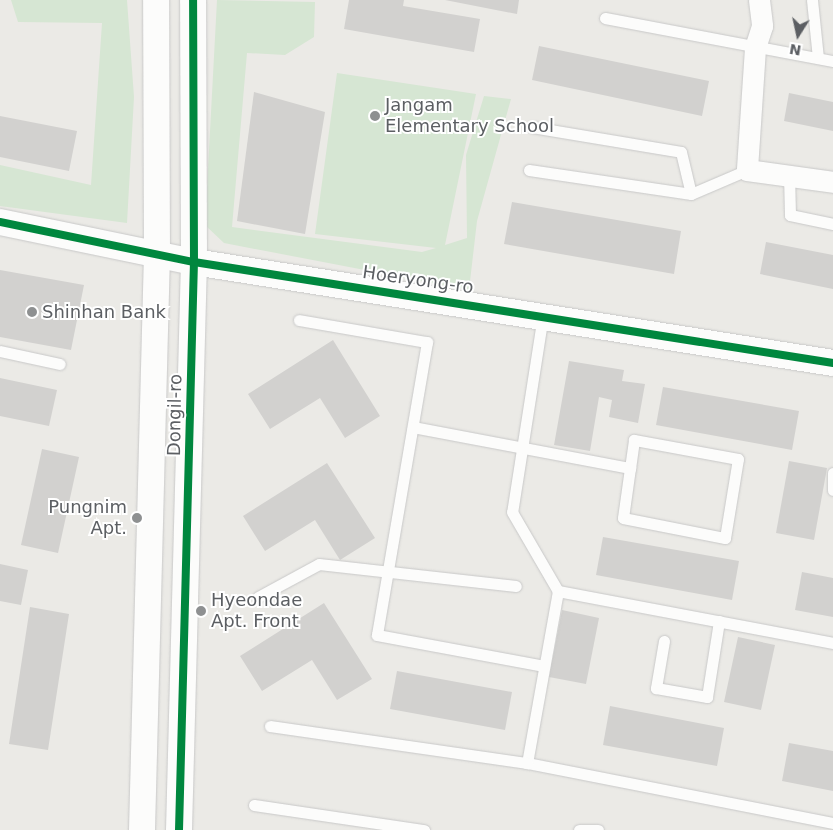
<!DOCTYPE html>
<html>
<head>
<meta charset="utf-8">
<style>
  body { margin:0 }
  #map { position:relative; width:833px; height:830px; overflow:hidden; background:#ebeae6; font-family:"DejaVu Sans",sans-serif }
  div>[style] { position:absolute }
  .green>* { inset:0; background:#d6e6d3 }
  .building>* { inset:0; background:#d2d1cf }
  .roads { filter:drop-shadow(0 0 1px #c8c8c8) drop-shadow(0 0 1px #c8c8c8) }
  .service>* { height:11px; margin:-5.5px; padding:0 5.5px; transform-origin:5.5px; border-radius:5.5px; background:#fcfcfb }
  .minor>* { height:21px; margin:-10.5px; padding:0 10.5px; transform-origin:10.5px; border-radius:10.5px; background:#fcfcfb }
  .tertiary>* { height:26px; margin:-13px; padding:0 13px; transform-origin:13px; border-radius:13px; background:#fcfcfb }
  .cycleway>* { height:8px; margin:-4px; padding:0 4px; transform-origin:4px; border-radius:4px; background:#00873e }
  .dots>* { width:14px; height:14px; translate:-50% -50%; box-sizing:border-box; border:2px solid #fff; border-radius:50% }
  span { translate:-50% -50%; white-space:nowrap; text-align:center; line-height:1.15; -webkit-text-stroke:4px #fff; paint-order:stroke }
  .poi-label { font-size:18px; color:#5c5f63 }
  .left { translate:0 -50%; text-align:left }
  .right { translate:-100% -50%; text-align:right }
  .street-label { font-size:18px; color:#5c5f63 }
  .north { position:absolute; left:773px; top:10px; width:50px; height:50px; -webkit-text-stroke:4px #fff; paint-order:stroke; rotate:190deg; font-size:14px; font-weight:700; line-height:20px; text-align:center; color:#5c5f63 }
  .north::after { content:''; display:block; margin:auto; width:18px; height:22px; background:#5c5f63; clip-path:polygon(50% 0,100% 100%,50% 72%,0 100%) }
</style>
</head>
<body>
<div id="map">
  <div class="green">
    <i style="clip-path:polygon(11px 0,127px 0,134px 97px,127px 223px,0 206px,0 165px,91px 185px,102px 23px,18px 22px)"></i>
    <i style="clip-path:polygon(217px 0,315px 2px,314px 37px,285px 55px,247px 53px,232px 227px,422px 252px,436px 248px,315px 234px,337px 73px,476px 94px,445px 245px,467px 238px,466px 155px,484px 96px,511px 99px,477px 221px,469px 290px,224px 243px,205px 225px)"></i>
  </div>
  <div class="building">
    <i style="clip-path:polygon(349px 0,404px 0,403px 6px,480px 19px,474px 52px,344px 29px)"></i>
    <i style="clip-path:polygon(445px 0,519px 0,517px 14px)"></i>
    <i style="clip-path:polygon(539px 46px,709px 81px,702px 116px,532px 80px)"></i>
    <i style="clip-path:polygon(254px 92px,325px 112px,305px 234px,237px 221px)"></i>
    <i style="clip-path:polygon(789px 93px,833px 102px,833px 131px,784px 121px)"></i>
    <i style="clip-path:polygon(0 116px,77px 131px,69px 171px,0 157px)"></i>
    <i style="clip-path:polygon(512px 202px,681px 231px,674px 274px,504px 244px)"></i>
    <i style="clip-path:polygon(766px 242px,833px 255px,833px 289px,760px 274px)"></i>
    <i style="clip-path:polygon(0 270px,84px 285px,71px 350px,0 337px)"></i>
    <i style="clip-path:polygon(333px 340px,380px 416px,345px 438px,320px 398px,270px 429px,248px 394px)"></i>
    <i style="clip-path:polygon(569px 361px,624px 370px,622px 381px,645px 384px,638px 423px,609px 417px,612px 400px,599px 397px,590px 451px,554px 445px)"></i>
    <i style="clip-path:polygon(0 378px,57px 390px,49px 426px,0 416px)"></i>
    <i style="clip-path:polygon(663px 387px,799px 411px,792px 450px,656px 425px)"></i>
    <i style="clip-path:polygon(42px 449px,79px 457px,58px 553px,21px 545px)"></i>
    <i style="clip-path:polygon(789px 461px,827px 468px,814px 540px,776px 533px)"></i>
    <i style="clip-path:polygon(327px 463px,375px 538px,340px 560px,315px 520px,265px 551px,243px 516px)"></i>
    <i style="clip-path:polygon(603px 537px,739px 561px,732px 600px,596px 575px)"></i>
    <i style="clip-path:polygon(0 564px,28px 570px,21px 605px,0 601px)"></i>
    <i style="clip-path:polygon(802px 572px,833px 578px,833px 617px,795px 610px)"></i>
    <i style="clip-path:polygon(324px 603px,372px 679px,337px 700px,312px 660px,262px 691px,240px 656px)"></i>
    <i style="clip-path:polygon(30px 607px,69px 614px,48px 750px,9px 744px)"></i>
    <i style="clip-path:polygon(562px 610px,599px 618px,586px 684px,549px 677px)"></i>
    <i style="clip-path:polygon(738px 637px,775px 645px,761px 710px,724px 702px)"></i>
    <i style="clip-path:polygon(397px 671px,512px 692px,505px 730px,390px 709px)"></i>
    <i style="clip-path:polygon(610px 706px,724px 728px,717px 766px,603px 745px)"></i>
    <i style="clip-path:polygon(789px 743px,833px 751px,833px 791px,782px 781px)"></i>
  </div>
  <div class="roads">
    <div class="service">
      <i style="left:812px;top:0;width:58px;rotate:84.1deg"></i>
      <i style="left:605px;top:18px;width:232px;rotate:10.7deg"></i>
      <i style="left:532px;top:127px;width:151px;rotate:9.5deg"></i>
      <i style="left:681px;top:152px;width:43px;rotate:76.6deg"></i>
      <i style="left:529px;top:170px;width:164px;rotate:8.4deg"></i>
      <i style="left:691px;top:194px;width:61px;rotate:-23.2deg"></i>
      <i style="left:789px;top:174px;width:41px;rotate:88.6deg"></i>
      <i style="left:790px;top:215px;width:44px;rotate:11.8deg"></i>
      <i style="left:543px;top:315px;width:199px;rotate:98.9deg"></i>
      <i style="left:512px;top:512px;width:91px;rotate:59.8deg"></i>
      <i style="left:558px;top:591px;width:280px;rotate:10.7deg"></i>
      <i style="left:299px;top:320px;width:130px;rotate:9.8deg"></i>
      <i style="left:427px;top:342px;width:297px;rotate:99.7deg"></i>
      <i style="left:377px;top:635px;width:170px;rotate:10.5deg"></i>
      <i style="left:0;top:351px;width:61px;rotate:12.2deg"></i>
      <i style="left:413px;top:427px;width:221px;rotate:10.7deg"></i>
      <i style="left:630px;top:468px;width:50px;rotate:98deg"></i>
      <i style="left:623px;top:518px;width:104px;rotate:11.1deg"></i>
      <i style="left:725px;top:538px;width:80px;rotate:-80.7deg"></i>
      <i style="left:738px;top:459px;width:106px;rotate:-169.6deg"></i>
      <i style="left:634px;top:440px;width:28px;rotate:98deg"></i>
      <i style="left:833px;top:473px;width:17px;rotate:90deg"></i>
      <i style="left:558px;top:591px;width:175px;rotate:100.2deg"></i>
      <i style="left:527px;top:763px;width:312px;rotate:11.1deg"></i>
      <i style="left:258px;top:597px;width:69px;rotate:-28.4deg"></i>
      <i style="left:319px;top:564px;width:198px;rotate:6.4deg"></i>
      <i style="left:664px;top:641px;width:48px;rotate:99.7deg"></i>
      <i style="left:656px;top:688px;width:52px;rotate:10deg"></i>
      <i style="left:707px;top:697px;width:77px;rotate:-81deg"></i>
      <i style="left:270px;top:726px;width:260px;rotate:8.2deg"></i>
      <i style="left:254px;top:805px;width:172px;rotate:8.4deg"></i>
      <i style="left:579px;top:830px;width:19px"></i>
    </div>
    <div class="minor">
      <i style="left:759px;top:0;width:26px;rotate:83deg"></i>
      <i style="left:762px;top:26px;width:23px;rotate:108deg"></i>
      <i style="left:755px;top:48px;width:122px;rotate:93.8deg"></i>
      <i style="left:747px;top:170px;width:87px;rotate:7.9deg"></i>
    </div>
    <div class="tertiary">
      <i style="left:0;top:222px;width:198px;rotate:11.7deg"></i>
      <i style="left:194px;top:262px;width:647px;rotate:8.98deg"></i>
      <i style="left:142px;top:830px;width:575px;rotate:-88.51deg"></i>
      <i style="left:157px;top:255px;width:255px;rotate:-90.2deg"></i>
      <i style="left:179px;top:830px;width:568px;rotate:-88.49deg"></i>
      <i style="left:194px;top:262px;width:262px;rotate:-90.2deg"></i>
    </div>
  </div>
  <div class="cycleway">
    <i style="left:0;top:222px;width:198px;rotate:11.7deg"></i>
    <i style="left:194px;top:262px;width:647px;rotate:8.98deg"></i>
    <i style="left:179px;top:830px;width:568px;rotate:-88.49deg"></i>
    <i style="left:194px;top:262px;width:262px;rotate:-90.2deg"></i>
  </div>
  <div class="dots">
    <i style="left:375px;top:116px;background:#8e9091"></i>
    <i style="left:32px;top:312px;background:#8e9091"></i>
    <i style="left:137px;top:518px;background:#8e9091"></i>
    <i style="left:201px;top:611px;background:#8e9091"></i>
  </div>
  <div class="poi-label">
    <span class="left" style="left:385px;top:116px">Jangam<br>Elementary School</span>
    <span class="left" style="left:42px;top:312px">Shinhan Bank</span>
    <span class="right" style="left:127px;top:518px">Pungnim<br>Apt.</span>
    <span class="left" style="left:211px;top:611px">Hyeondae<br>Apt. Front</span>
  </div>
  <div class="street-label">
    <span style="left:418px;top:280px;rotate:8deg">Hoeryong-ro</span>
    <span style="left:175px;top:415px;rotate:-89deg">Dongil-ro</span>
  </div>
  <div class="north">N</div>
</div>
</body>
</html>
